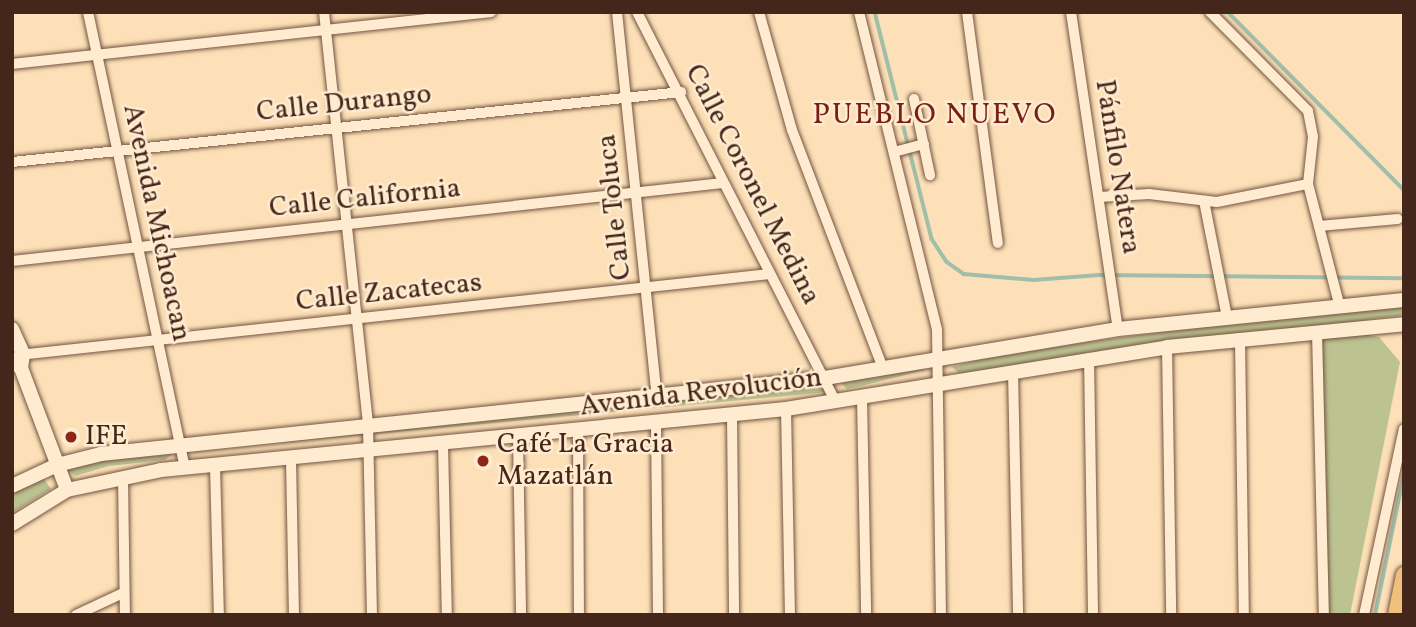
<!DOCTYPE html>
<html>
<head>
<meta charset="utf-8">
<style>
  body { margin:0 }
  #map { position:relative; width:1416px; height:627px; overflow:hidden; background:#fde0b7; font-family:Vollkorn,serif }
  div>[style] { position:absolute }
  .green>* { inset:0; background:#bcc391 }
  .stream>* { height:3.5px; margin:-1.75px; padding:0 1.75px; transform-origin:1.75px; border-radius:1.75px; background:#a0beaa }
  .roads { filter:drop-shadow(0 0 2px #735441) drop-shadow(0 0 2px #735441) }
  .street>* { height:10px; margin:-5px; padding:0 5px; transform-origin:5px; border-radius:5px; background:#feebd0 }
  .secondary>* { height:14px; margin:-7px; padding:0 7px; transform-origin:7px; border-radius:7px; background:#feebd0 }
  .primary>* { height:16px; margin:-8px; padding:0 8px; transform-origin:8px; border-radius:8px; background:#eec07c }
  .dots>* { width:19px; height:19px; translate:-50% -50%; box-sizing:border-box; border:4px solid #feebd0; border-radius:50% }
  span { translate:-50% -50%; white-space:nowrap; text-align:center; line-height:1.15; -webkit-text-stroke:5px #feebd0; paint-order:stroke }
  .street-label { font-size:28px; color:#45261a }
  .poi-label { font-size:28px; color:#45261a }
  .left { translate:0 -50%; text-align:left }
  .neighbourhood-label { font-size:30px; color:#7a1f14; letter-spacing:2px }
  .frame { position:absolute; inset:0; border:14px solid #45261a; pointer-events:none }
</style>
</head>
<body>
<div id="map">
  <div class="green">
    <i style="clip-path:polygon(1404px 303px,1404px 315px,960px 374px,952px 367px,997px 355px,1124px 337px)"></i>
    <i style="clip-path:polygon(1365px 334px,1379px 337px,1400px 362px,1350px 615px,1328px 615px,1321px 339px)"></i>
    <i style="clip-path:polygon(920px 365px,925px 370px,861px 386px,847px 389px,841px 383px)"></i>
    <i style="clip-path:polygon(820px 384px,825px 391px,819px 393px,214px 449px)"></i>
    <i style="clip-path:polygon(173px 453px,165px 460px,109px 466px,75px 476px,69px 470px,74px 463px)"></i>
    <i style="clip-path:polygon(44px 479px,51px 489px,12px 513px,12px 493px)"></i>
  </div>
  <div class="stream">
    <i style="left:875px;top:12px;width:234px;rotate:75.9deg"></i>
    <i style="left:932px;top:239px;width:27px;rotate:57deg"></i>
    <i style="left:947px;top:262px;width:21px;rotate:35deg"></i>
    <i style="left:964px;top:274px;width:70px;rotate:4.9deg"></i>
    <i style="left:1034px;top:280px;width:65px;rotate:-4.4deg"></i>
    <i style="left:1099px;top:275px;width:305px;rotate:0.6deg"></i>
    <i style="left:1228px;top:12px;width:250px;rotate:45.3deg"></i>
    <i style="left:1375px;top:615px;width:144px;rotate:-78.4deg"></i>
  </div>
  <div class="roads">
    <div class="street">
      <i style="left:88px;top:12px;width:466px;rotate:78deg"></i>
      <i style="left:324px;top:12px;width:415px;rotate:83.9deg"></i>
      <i style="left:368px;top:425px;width:190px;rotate:88.8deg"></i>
      <i style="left:617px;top:12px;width:388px;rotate:84.1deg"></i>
      <i style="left:637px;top:12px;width:438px;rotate:63deg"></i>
      <i style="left:759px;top:12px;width:123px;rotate:74.4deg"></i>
      <i style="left:792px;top:130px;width:255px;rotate:69.1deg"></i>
      <i style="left:859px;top:12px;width:327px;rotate:76.2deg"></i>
      <i style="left:937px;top:330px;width:285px;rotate:89.2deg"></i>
      <i style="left:967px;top:12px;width:233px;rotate:82.4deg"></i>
      <i style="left:1071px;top:12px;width:320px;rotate:81.6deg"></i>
      <i style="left:1210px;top:12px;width:139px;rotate:45.3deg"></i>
      <i style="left:1308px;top:111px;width:26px;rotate:79deg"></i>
      <i style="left:1313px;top:137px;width:47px;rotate:96.1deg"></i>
      <i style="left:1308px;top:184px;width:124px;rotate:75.5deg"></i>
      <i style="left:12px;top:64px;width:482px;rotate:-6.2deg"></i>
      <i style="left:914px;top:99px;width:78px;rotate:78.1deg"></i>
      <i style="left:894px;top:152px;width:31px;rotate:-15deg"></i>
      <i style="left:12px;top:162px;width:673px;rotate:-5.97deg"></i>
      <i style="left:1099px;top:197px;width:50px;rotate:-3.4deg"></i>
      <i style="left:1149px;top:194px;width:68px;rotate:6.7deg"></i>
      <i style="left:1217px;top:202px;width:93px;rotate:-11.2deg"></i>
      <i style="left:1204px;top:201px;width:118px;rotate:78.8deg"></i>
      <i style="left:1319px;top:226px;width:79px;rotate:-5.1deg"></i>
      <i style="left:12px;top:261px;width:715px;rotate:-6.26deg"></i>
      <i style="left:1317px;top:332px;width:283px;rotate:88.6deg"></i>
      <i style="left:1240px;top:338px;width:277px;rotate:89.2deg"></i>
      <i style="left:1167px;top:347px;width:268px;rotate:89.1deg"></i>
      <i style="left:19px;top:355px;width:755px;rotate:-6.16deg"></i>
      <i style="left:1089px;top:358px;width:257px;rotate:89.1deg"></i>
      <i style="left:1013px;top:371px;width:244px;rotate:88.8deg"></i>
      <i style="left:862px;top:398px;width:217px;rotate:88.9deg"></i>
      <i style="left:786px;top:409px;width:206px;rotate:88.9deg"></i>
      <i style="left:732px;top:416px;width:199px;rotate:89.4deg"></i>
      <i style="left:656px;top:423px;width:192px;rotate:89.4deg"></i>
      <i style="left:578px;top:432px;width:183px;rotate:89.7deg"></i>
      <i style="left:518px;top:438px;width:177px;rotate:89deg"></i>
      <i style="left:443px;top:444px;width:171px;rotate:88.7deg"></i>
      <i style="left:291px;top:460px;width:155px;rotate:88.9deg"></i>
      <i style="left:215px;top:466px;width:149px;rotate:88.5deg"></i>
      <i style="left:123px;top:477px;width:138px;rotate:89.2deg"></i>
      <i style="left:76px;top:615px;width:52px;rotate:-25.1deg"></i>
      <i style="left:1364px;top:615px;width:190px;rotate:-77.9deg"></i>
    </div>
    <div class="secondary">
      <i style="left:12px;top:329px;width:27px;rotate:66deg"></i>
      <i style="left:23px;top:354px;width:14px;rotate:98deg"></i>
      <i style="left:12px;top:359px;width:13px;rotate:45deg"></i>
      <i style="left:21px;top:368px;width:130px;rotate:69.3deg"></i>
      <i style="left:12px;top:486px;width:50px;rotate:-25deg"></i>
      <i style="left:57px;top:465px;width:45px;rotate:-14deg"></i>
      <i style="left:101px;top:454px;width:728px;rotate:-5.99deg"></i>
      <i style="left:825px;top:378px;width:297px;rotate:-9.5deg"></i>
      <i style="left:1118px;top:329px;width:287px;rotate:-5.8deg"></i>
      <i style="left:12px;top:524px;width:65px;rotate:-31.7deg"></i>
      <i style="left:67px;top:490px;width:96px;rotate:-12deg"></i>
      <i style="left:161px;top:470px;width:628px;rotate:-5.57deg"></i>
      <i style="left:786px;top:409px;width:386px;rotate:-9.2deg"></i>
      <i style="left:1167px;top:347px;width:238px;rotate:-5.5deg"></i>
    </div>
    <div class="primary">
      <i style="left:1396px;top:615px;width:41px;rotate:-78.7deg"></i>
    </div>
  </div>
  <div class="dots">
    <i style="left:71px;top:437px;background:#8f2418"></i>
    <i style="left:483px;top:461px;background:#8f2418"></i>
  </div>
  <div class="street-label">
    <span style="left:344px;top:104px;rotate:-6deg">Calle Durango</span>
    <span style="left:1117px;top:167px;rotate:81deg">Pánfilo Natera</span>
    <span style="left:752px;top:185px;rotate:63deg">Calle Coronel Medina</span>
    <span style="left:365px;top:199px;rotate:-6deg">Calle California</span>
    <span style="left:615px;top:207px;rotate:-96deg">Calle Toluca</span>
    <span style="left:156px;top:223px;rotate:78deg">Avenida Michoacan</span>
    <span style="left:389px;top:293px;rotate:-6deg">Calle Zacatecas</span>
    <span style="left:701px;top:393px;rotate:-7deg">Avenida Revolución</span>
  </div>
  <div class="poi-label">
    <span class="left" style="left:85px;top:437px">IFE</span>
    <span class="left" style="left:497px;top:461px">Café La Gracia<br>Mazatlán</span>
  </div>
  <div class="neighbourhood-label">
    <span style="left:935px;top:115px">PUEBLO NUEVO</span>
  </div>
  <div class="frame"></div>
</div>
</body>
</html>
